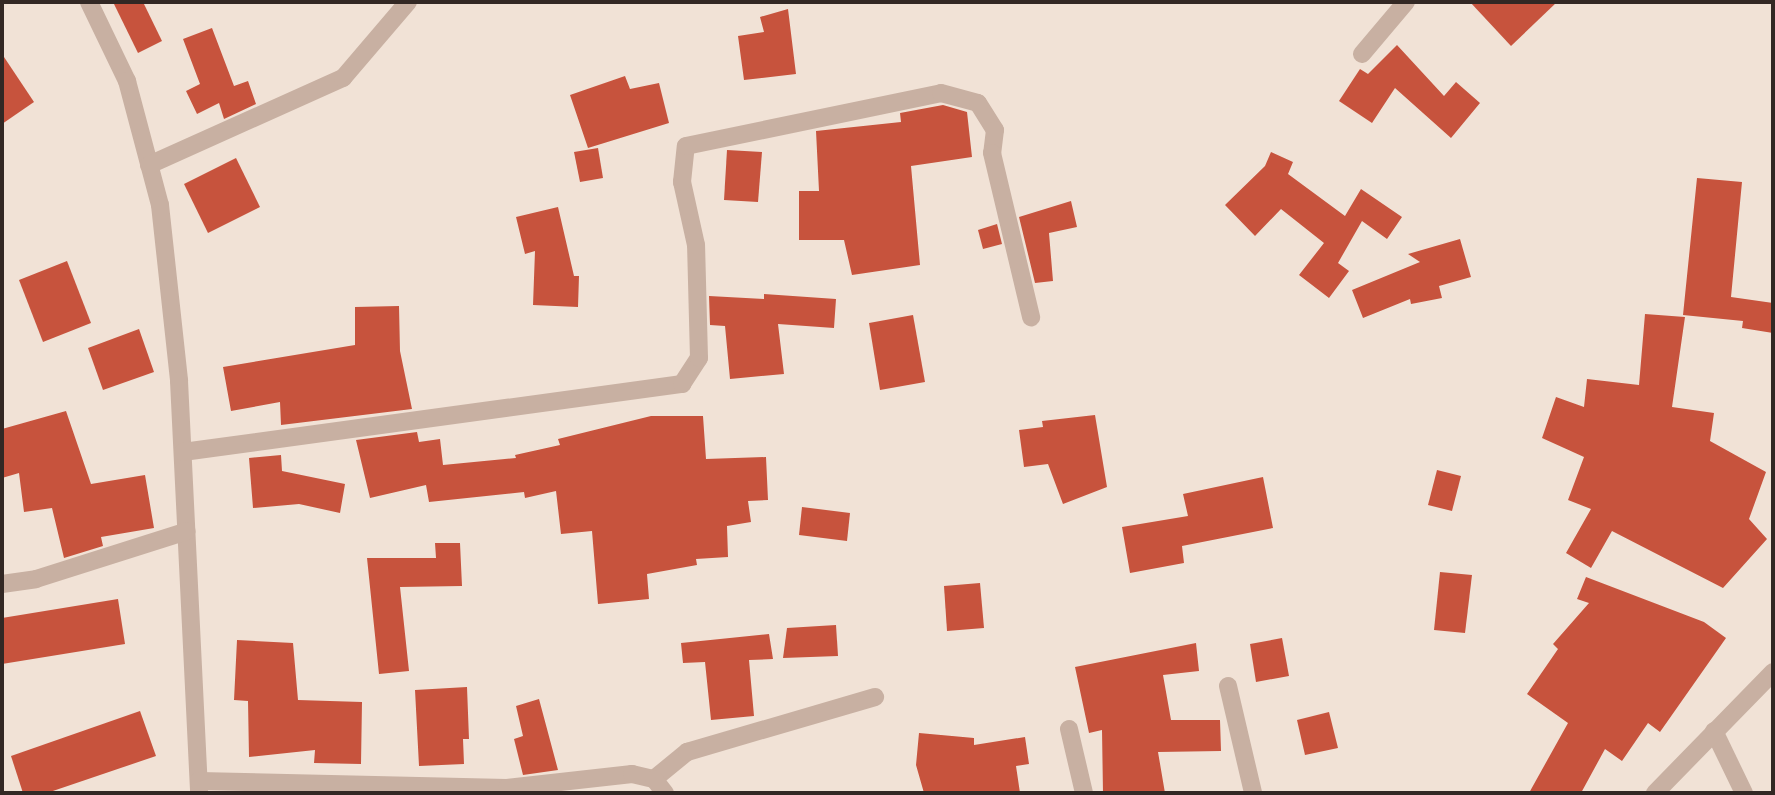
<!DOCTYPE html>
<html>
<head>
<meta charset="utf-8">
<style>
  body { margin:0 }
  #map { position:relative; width:1775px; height:795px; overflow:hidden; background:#f1e2d6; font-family:"Golos Text",sans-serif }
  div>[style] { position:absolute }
  .building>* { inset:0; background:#c7533d }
  .minor>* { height:18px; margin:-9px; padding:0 9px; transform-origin:9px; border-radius:9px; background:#c8b0a2 }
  span { translate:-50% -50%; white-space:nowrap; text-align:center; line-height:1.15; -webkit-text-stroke:5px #f9ece2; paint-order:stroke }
  .frame { position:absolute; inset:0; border:4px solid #332824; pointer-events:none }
</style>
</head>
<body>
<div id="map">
  <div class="building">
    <i style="clip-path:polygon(113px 2px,143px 2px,162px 41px,138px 53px)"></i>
    <i style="clip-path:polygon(1470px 2px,1557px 2px,1511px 46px)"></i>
    <i style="clip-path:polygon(788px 9px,796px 74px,744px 80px,738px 36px,764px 32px,760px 17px)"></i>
    <i style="clip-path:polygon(212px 28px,234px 86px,248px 81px,256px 104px,224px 119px,219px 103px,197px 114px,186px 91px,200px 84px,183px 39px)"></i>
    <i style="clip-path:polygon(1397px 45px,1444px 96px,1456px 82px,1480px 103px,1451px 138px,1395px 88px,1372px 123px,1339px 101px,1360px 69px,1368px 74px)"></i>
    <i style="clip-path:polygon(2px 54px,34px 102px,2px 124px)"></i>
    <i style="clip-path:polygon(625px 76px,630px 89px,659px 83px,669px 123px,588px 148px,570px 95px)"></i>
    <i style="clip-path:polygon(943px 105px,967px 112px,972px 157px,911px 166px,920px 265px,852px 275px,844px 240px,799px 240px,799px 191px,819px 191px,816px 131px,901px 122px,900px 113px)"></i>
    <i style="clip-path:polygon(598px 148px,603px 178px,580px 182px,574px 152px)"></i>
    <i style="clip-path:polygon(727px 150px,762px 152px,758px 202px,724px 200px)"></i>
    <i style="clip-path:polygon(1271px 152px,1293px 162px,1288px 174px,1345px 216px,1361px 189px,1402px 217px,1387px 239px,1362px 221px,1338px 263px,1349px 271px,1329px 298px,1299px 275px,1324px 243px,1281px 209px,1255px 236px,1225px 205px,1265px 166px)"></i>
    <i style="clip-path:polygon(236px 158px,260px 207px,208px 233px,184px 184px)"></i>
    <i style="clip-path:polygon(1697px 178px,1742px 182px,1731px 297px,1773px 303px,1773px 333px,1742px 328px,1743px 321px,1683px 315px)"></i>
    <i style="clip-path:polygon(1071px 201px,1077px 227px,1049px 233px,1053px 281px,1035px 283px,1019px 217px)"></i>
    <i style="clip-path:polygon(558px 207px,574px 276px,579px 276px,578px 307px,533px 305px,535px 251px,525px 254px,516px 217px)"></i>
    <i style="clip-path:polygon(997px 224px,1002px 244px,983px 249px,978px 230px)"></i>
    <i style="clip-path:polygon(1460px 239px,1471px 277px,1439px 286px,1442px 298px,1411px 304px,1410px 299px,1363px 318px,1352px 290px,1420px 262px,1408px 254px)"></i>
    <i style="clip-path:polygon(67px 261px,91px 323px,43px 342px,19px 280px)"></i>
    <i style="clip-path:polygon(764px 294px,836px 299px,834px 328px,778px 324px,784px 374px,730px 379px,725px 326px,710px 325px,709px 296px,764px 299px)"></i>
    <i style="clip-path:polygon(399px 306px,400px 351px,412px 409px,281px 425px,280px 402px,231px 411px,223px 367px,355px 345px,355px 307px)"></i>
    <i style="clip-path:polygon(1645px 314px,1685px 317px,1672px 407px,1714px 413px,1710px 441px,1766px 472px,1749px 519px,1767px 539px,1723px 588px,1612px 531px,1591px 568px,1566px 553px,1591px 509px,1568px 500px,1584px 457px,1542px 438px,1556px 397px,1584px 407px,1587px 379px,1639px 385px)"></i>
    <i style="clip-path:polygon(913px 315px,925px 382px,880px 390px,869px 323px)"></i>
    <i style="clip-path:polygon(139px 329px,154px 372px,103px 390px,88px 348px)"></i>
    <i style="clip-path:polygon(66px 411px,91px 484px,145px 475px,154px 528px,101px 537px,103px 546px,64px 558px,52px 508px,24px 512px,19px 473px,2px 478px,2px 429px)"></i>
    <i style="clip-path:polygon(1095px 415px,1107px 487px,1063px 504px,1048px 464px,1024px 467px,1019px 430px,1043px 427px,1042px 421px)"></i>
    <i style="clip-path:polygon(651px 416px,703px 416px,706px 459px,766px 457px,768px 500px,748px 501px,751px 522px,727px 526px,728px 557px,696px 559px,697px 565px,647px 574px,649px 599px,598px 604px,592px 531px,561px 534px,556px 491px,525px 498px,524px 492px,429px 502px,426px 485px,370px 498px,356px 440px,417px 432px,419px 442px,440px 439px,443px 465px,516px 458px,515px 455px,560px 445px,558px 439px)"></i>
    <i style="clip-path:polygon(281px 455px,282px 471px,345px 484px,340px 513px,299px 504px,253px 508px,249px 458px)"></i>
    <i style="clip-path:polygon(1437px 470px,1461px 476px,1452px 511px,1428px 505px)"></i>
    <i style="clip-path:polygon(1263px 477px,1273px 528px,1182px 546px,1184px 563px,1130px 573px,1122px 527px,1188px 516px,1183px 494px)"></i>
    <i style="clip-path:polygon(802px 507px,850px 513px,847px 541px,799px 535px)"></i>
    <i style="clip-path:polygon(435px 543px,460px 543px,462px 586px,400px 587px,409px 671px,379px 674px,367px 558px,436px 558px)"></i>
    <i style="clip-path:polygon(1440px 572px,1472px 575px,1465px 633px,1434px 630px)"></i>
    <i style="clip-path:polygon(1586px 577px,1704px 622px,1726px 638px,1660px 732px,1648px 723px,1622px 761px,1605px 749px,1581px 793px,1529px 793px,1568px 723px,1527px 694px,1558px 649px,1553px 644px,1589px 603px,1577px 599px)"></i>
    <i style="clip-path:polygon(980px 583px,984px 628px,947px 631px,944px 586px)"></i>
    <i style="clip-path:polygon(118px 599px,125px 644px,2px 664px,2px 618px)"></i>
    <i style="clip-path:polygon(836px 625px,838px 656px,783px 658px,787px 628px)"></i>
    <i style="clip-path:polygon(769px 634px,773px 659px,749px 660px,754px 716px,711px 720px,705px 662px,683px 663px,681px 643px)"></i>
    <i style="clip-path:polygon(1282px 638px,1289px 676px,1256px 682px,1250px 644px)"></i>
    <i style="clip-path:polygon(237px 640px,293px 643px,298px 700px,362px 702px,361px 764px,314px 763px,315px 750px,249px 757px,248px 701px,234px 700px)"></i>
    <i style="clip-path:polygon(1196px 643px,1199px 671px,1163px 675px,1171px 720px,1220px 720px,1221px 751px,1158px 752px,1165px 793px,1103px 793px,1102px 730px,1089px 733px,1075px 667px)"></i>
    <i style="clip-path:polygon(467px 687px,469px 739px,463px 739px,464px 764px,419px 766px,415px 690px)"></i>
    <i style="clip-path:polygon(539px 699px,558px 770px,523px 775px,514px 739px,523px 736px,516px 706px)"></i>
    <i style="clip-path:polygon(140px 711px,156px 756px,47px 793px,23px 793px,11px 756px)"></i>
    <i style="clip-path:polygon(1329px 712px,1338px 748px,1305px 755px,1297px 720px)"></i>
    <i style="clip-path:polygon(919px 733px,974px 738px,974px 745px,1025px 737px,1029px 764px,1016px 766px,1020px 793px,924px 793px,916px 765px)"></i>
  </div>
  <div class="minor">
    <i style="left:89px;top:2px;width:88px;rotate:64.3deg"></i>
    <i style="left:127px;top:81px;width:128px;rotate:75.1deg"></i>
    <i style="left:160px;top:205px;width:177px;rotate:83.8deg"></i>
    <i style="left:179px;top:381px;width:412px;rotate:87.2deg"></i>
    <i style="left:1362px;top:54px;width:68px;rotate:-49.8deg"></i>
    <i style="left:149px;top:165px;width:213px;rotate:-24.2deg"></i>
    <i style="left:343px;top:78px;width:100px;rotate:-49.5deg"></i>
    <i style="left:183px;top:452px;width:504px;rotate:-7.76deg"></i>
    <i style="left:682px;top:384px;width:31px;rotate:-57deg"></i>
    <i style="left:699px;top:358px;width:113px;rotate:-91.5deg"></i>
    <i style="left:696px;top:245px;width:65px;rotate:-102.5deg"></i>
    <i style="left:682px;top:182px;width:36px;rotate:-84deg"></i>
    <i style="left:686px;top:146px;width:260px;rotate:-11.7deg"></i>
    <i style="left:941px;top:93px;width:38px;rotate:15deg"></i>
    <i style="left:978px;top:103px;width:32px;rotate:58deg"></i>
    <i style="left:995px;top:130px;width:23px;rotate:97deg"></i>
    <i style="left:992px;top:153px;width:169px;rotate:76.6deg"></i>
    <i style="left:2px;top:584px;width:34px;rotate:-8deg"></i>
    <i style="left:36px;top:579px;width:158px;rotate:-17.6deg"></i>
    <i style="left:1228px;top:686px;width:110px;rotate:76.8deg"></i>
    <i style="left:1069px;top:729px;width:66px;rotate:76.8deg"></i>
    <i style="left:1714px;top:731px;width:69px;rotate:64.2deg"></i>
    <i style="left:654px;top:779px;width:43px;rotate:-39.3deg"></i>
    <i style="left:687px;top:752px;width:196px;rotate:-16.3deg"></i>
    <i style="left:199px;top:781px;width:308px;rotate:1.3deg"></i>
    <i style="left:507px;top:788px;width:126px;rotate:-6.4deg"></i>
    <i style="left:632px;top:774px;width:23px;rotate:13deg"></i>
    <i style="left:654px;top:779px;width:18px;rotate:52deg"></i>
    <i style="left:1655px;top:793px;width:169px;rotate:-45.7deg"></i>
  </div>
  <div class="frame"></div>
</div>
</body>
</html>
